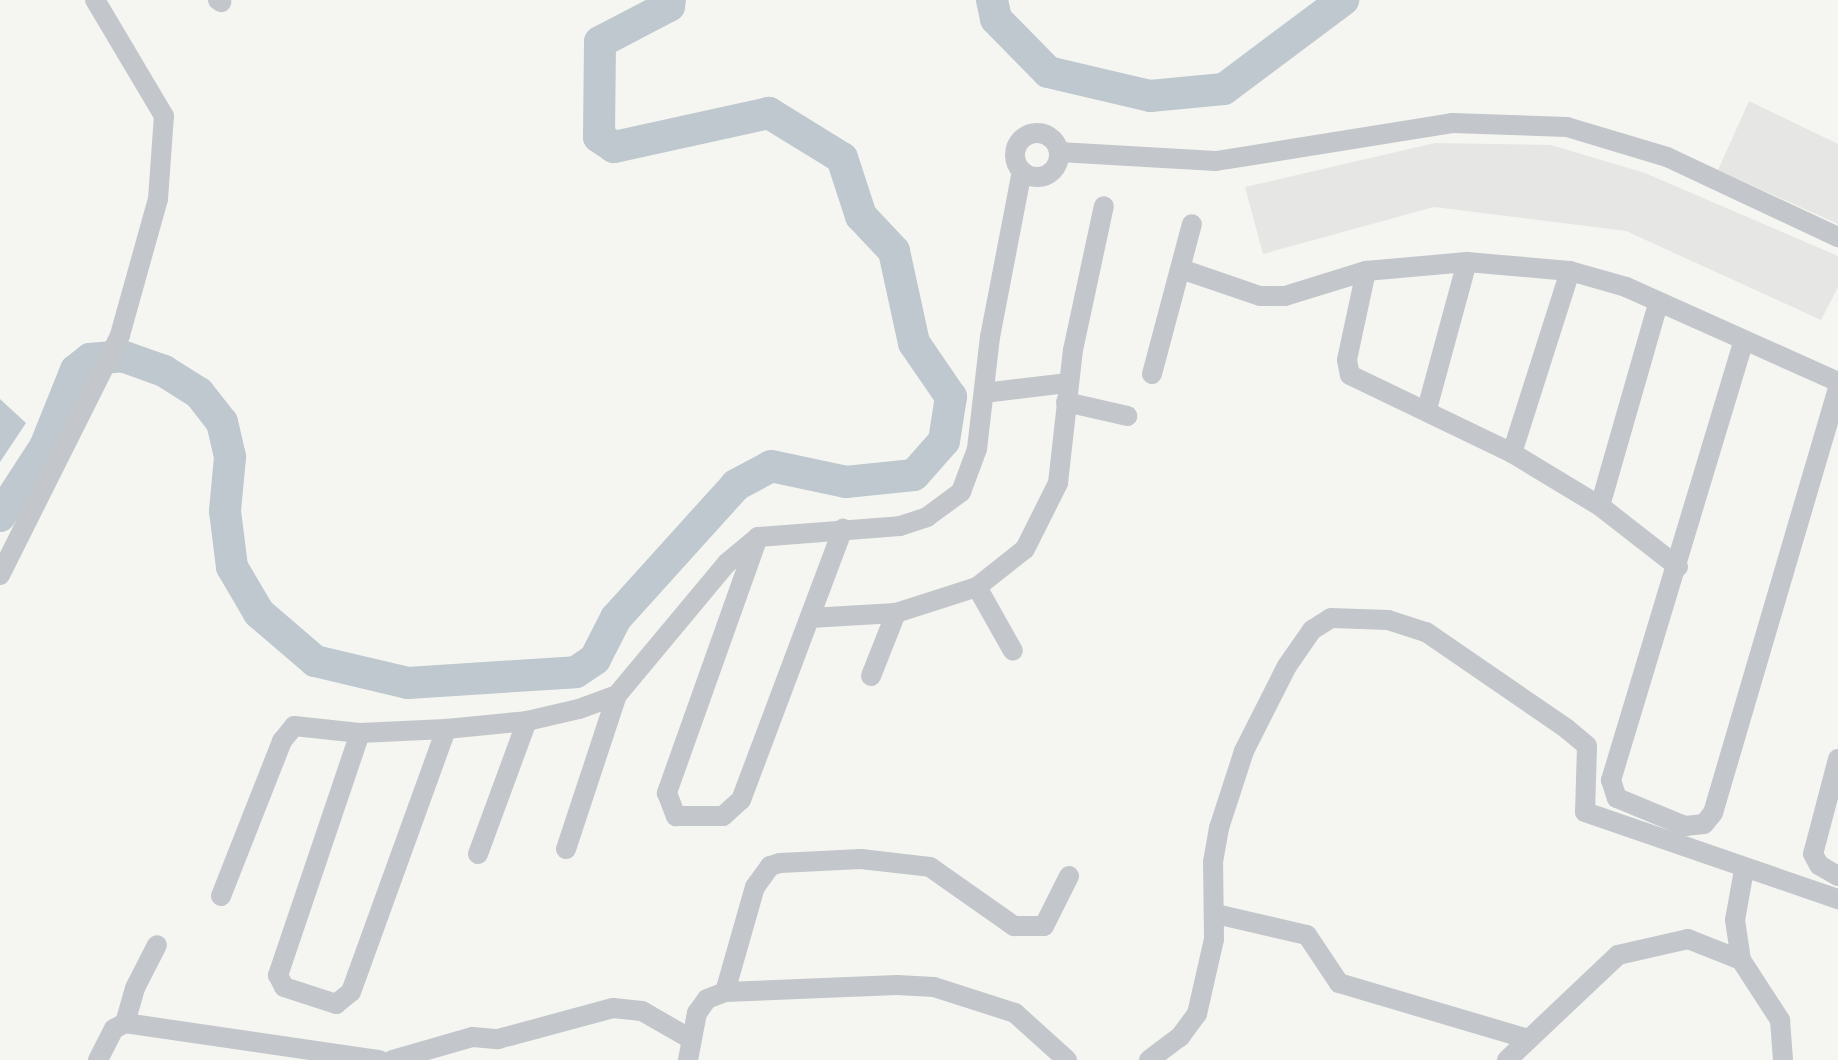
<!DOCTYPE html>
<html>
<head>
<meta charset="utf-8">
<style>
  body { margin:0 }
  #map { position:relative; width:1838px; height:1060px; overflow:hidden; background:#f5f6f2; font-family:"IBM Plex Sans",sans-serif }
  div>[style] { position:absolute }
  .built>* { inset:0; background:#e6e7e5 }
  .water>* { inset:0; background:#bec8ce }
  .river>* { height:32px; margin:-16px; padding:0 16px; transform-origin:16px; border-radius:16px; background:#bec8ce }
  .minor>* { height:20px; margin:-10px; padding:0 10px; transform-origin:10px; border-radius:10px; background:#c3c6ca }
  .minor>.ring { margin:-10px; padding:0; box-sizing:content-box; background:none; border:20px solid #c3c6ca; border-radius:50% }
  span { translate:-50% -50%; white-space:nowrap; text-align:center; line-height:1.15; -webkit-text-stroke:8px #fff; paint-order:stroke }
</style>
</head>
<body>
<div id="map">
  <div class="built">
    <i style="clip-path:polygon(1749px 101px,1838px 144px,1838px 224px,1718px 170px)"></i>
    <i style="clip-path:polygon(1435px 143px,1551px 145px,1645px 173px,1838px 256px,1838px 287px,1821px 320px,1626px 231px,1434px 207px,1263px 254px,1245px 187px)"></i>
  </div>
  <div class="water">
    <i style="clip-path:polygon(0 399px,26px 423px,0 462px)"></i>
  </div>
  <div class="river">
    <i style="left:992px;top:0;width:19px;rotate:78deg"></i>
    <i style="left:996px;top:19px;width:74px;rotate:45.5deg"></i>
    <i style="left:1048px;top:72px;width:105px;rotate:13.2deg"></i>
    <i style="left:1150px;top:96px;width:74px;rotate:-5.4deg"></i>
    <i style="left:1224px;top:89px;width:149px;rotate:-36.8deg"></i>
    <i style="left:0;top:516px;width:82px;rotate:-56.9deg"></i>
    <i style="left:45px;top:447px;width:83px;rotate:-68.1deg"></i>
    <i style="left:76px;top:370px;width:18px;rotate:-38deg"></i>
    <i style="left:90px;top:359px;width:32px;rotate:-5deg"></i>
    <i style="left:122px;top:356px;width:45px;rotate:19.7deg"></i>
    <i style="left:164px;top:371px;width:41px;rotate:32.2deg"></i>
    <i style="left:199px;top:393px;width:37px;rotate:52deg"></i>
    <i style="left:222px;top:422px;width:36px;rotate:77deg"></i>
    <i style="left:230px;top:457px;width:54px;rotate:95.3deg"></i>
    <i style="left:225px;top:511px;width:56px;rotate:82.9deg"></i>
    <i style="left:232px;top:567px;width:53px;rotate:59.6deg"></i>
    <i style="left:259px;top:613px;width:74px;rotate:40.6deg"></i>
    <i style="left:315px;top:661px;width:96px;rotate:13.3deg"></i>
    <i style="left:408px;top:683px;width:168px;rotate:-3.7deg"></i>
    <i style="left:576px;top:672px;width:23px;rotate:-34deg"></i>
    <i style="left:595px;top:659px;width:46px;rotate:-62.9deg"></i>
    <i style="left:616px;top:618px;width:179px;rotate:-47.9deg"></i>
    <i style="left:736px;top:485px;width:40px;rotate:-28deg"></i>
    <i style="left:771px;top:466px;width:77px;rotate:12deg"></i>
    <i style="left:846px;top:482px;width:68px;rotate:-5.9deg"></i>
    <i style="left:914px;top:475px;width:45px;rotate:-48.6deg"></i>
    <i style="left:944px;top:441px;width:45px;rotate:-81deg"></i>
    <i style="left:951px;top:397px;width:65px;rotate:-124.4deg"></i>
    <i style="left:914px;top:343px;width:94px;rotate:-102.3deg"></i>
    <i style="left:894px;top:251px;width:48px;rotate:-133.3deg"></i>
    <i style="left:861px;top:216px;width:61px;rotate:-108.1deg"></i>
    <i style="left:842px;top:158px;width:86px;rotate:-148.3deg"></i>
    <i style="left:769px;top:113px;width:159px;rotate:167.6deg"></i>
    <i style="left:614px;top:147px;width:18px;rotate:-146deg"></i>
    <i style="left:599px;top:137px;width:95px;rotate:-89.4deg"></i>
    <i style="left:600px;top:42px;width:78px;rotate:-27.6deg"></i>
    <i style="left:669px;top:6px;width:6px;rotate:-81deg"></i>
  </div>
  <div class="minor">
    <i style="left:218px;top:0;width:4px;rotate:34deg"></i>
    <i class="ring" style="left:1015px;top:133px;width:24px;height:24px"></i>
    <i style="left:1059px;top:152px;width:157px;rotate:3.3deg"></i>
    <i style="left:1216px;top:161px;width:239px;rotate:-9.1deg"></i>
    <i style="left:1452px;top:123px;width:115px;rotate:2deg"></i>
    <i style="left:1567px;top:127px;width:104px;rotate:16.7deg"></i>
    <i style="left:1667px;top:157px;width:189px;rotate:25.1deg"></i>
    <i style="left:1181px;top:269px;width:83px;rotate:18.9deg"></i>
    <i style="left:1260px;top:296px;width:25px"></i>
    <i style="left:1285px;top:296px;width:85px;rotate:-17.2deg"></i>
    <i style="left:1366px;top:271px;width:101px;rotate:-5.1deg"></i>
    <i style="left:1467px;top:262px;width:103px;rotate:5deg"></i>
    <i style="left:1570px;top:271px;width:58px;rotate:15.9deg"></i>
    <i style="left:1626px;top:287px;width:232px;rotate:24.1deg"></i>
    <i style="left:1366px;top:271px;width:91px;rotate:102.1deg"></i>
    <i style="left:1347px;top:360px;width:15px;rotate:79deg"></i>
    <i style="left:1350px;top:375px;width:180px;rotate:25.7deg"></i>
    <i style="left:1512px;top:453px;width:103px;rotate:31.1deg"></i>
    <i style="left:1600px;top:506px;width:99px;rotate:38deg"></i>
    <i style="left:1743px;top:343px;width:457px;rotate:106.8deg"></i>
    <i style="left:1611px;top:780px;width:19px;rotate:72deg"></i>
    <i style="left:1617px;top:798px;width:74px;rotate:22.4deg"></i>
    <i style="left:1685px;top:826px;width:19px;rotate:-6deg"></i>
    <i style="left:1704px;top:824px;width:14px;rotate:-51deg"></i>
    <i style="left:1713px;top:813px;width:444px;rotate:-73.6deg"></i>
    <i style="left:1152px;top:374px;width:155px;rotate:-75.1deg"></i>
    <i style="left:984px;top:393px;width:85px;rotate:-6.8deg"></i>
    <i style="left:1066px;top:402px;width:63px;rotate:12.9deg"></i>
    <i style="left:1427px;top:409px;width:152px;rotate:-74.8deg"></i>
    <i style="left:1512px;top:453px;width:191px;rotate:-72.3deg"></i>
    <i style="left:1600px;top:506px;width:210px;rotate:-74deg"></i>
    <i style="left:758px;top:537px;width:272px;rotate:109.6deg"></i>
    <i style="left:667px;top:793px;width:25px;rotate:69deg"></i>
    <i style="left:676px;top:816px;width:47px"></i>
    <i style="left:723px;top:816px;width:24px;rotate:-42deg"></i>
    <i style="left:741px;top:800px;width:290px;rotate:-69.4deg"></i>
    <i style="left:0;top:575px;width:268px;rotate:-63.4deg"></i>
    <i style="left:120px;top:335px;width:141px;rotate:-74.4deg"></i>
    <i style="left:158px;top:199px;width:83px;rotate:-85.9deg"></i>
    <i style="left:164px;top:116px;width:135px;rotate:-120.7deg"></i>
    <i style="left:977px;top:587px;width:73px;rotate:60.6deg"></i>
    <i style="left:810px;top:618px;width:86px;rotate:-3.3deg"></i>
    <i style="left:896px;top:613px;width:85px;rotate:-17.8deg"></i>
    <i style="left:977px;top:587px;width:61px;rotate:-38.4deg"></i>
    <i style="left:1025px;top:549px;width:74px;rotate:-63.4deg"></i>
    <i style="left:1058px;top:483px;width:134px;rotate:-83.6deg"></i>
    <i style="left:1073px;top:350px;width:147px;rotate:-77.9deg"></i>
    <i style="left:871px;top:676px;width:68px;rotate:-68.4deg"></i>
    <i style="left:360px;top:733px;width:256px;rotate:108.7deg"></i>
    <i style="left:278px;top:975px;width:13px;rotate:63deg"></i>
    <i style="left:284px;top:987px;width:55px;rotate:18.1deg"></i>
    <i style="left:336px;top:1004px;width:19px;rotate:-39deg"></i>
    <i style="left:351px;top:992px;width:280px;rotate:-70.1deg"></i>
    <i style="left:1838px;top:759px;width:98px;rotate:104.7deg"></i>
    <i style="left:1813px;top:854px;width:13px;rotate:61deg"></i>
    <i style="left:1819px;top:865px;width:22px;rotate:30deg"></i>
    <i style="left:566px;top:849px;width:162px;rotate:-71.7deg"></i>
    <i style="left:478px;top:854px;width:142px;rotate:-69.8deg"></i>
    <i style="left:1744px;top:870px;width:51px;rotate:100.2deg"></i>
    <i style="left:1735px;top:920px;width:40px;rotate:81.5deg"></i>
    <i style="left:1741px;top:960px;width:72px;rotate:57deg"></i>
    <i style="left:1780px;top:1020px;width:40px;rotate:85.7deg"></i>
    <i style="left:221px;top:896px;width:167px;rotate:-68.5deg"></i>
    <i style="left:282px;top:741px;width:19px;rotate:-51deg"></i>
    <i style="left:294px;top:726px;width:66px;rotate:6.1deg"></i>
    <i style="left:360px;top:733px;width:86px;rotate:-2.7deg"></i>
    <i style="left:446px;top:729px;width:81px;rotate:-5.6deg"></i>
    <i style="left:527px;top:721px;width:53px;rotate:-13deg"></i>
    <i style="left:579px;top:709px;width:40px;rotate:-20.2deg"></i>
    <i style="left:617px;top:695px;width:172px;rotate:-50.2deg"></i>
    <i style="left:727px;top:563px;width:40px;rotate:-40deg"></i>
    <i style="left:758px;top:537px;width:142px;rotate:-4.4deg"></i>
    <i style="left:900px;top:526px;width:28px;rotate:-18deg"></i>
    <i style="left:927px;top:517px;width:42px;rotate:-36.3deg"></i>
    <i style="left:961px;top:492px;width:46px;rotate:-69.6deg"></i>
    <i style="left:977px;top:449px;width:113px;rotate:-83.4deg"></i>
    <i style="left:990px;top:337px;width:169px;rotate:-79.1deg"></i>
    <i style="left:1216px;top:914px;width:93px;rotate:13deg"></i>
    <i style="left:1307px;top:935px;width:58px;rotate:56.3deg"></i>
    <i style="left:1339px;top:983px;width:197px;rotate:16.5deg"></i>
    <i style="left:725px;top:992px;width:109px;rotate:-74.1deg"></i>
    <i style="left:755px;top:887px;width:26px;rotate:-54deg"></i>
    <i style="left:770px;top:866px;width:10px;rotate:-17deg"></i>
    <i style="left:780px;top:863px;width:81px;rotate:-2.8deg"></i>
    <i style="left:861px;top:859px;width:69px;rotate:6.6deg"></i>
    <i style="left:930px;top:867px;width:103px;rotate:35.1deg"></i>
    <i style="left:1014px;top:926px;width:30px"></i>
    <i style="left:1044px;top:926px;width:56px;rotate:-63.4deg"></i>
    <i style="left:125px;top:1023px;width:36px;rotate:-74deg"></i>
    <i style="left:135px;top:988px;width:48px;rotate:-62.9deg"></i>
    <i style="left:98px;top:1060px;width:35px;rotate:-63deg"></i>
    <i style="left:114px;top:1029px;width:13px;rotate:-29deg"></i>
    <i style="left:125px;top:1023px;width:257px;rotate:8.3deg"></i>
    <i style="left:392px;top:1060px;width:84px;rotate:-15.9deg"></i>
    <i style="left:473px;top:1037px;width:25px;rotate:5deg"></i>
    <i style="left:498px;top:1039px;width:119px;rotate:-15.1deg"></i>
    <i style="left:613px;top:1008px;width:29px;rotate:6deg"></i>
    <i style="left:642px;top:1011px;width:54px;rotate:29.9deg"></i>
    <i style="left:688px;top:1060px;width:48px;rotate:-79.2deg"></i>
    <i style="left:697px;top:1013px;width:17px;rotate:-54deg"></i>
    <i style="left:707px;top:999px;width:19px;rotate:-21deg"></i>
    <i style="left:725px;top:992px;width:172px;rotate:-2.3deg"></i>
    <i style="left:897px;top:985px;width:37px;rotate:3deg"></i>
    <i style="left:934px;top:987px;width:85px;rotate:17.8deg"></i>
    <i style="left:1015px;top:1013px;width:70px;rotate:42.1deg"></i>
    <i style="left:1149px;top:1060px;width:39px;rotate:-37deg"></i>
    <i style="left:1180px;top:1037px;width:29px;rotate:-54deg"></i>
    <i style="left:1197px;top:1014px;width:77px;rotate:-77.2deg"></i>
    <i style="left:1214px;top:939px;width:77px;rotate:-90.7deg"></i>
    <i style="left:1213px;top:862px;width:35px;rotate:-80deg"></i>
    <i style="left:1219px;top:828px;width:81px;rotate:-72deg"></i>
    <i style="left:1244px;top:751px;width:95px;rotate:-63.2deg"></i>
    <i style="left:1287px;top:666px;width:44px;rotate:-55.2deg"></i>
    <i style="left:1312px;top:630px;width:22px;rotate:-32deg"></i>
    <i style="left:1331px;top:618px;width:57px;rotate:2deg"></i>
    <i style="left:1388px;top:620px;width:40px;rotate:18deg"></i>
    <i style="left:1426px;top:632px;width:171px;rotate:34.5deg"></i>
    <i style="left:1567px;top:729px;width:26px;rotate:40deg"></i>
    <i style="left:1587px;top:746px;width:66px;rotate:91.7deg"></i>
    <i style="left:1585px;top:812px;width:268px;rotate:19deg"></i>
    <i style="left:1507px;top:1060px;width:153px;rotate:-43.4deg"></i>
    <i style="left:1618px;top:955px;width:72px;rotate:-12.9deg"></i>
    <i style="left:1688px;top:939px;width:57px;rotate:21.6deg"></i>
  </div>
</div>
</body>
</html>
